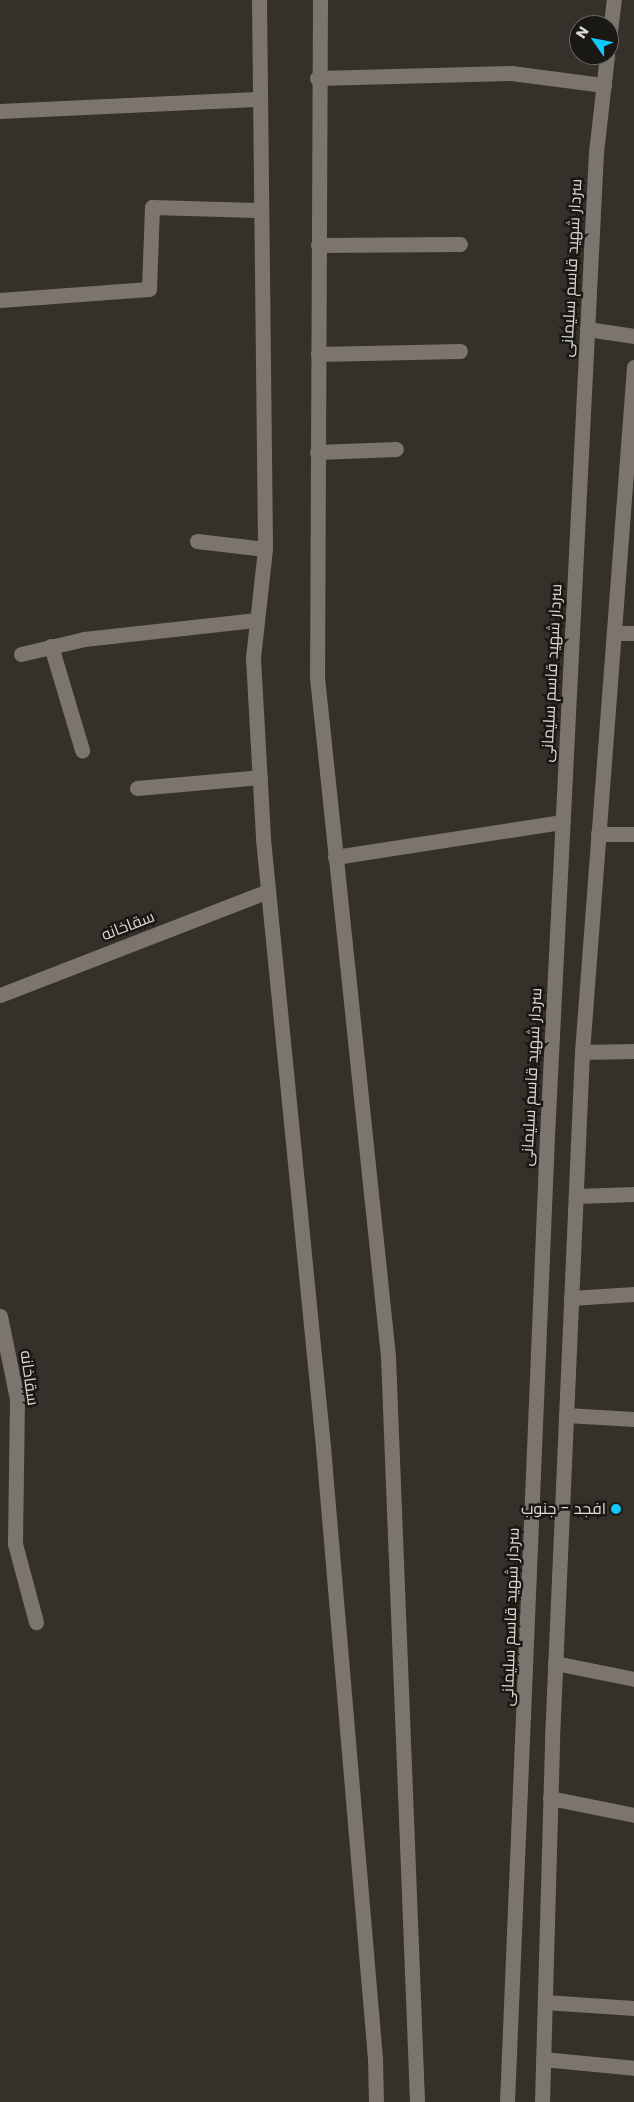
<!DOCTYPE html>
<html>
<head>
<meta charset="utf-8">
<style>
  body { margin:0 }
  #map { position:relative; width:634px; height:2102px; overflow:hidden; background:#353029; font-family:Poppins,Cairo,sans-serif }
  div>[style] { position:absolute }
  .minor>* { height:15px; margin:-7.5px; padding:0 7.5px; transform-origin:7.5px; border-radius:7.5px; background:#7b756d }
  .dots>* { width:14px; height:14px; translate:-50% -50%; box-sizing:border-box; border:2px solid #1a1815; border-radius:50% }
  span { translate:-50% -50%; white-space:nowrap; text-align:center; line-height:1.15; -webkit-text-stroke:5px #1a1815; paint-order:stroke }
  .street-label { font-size:16px; color:#dddad6 }
  .poi-label { font-size:16px; color:#dddad6 }
  .right { translate:-100% -50%; text-align:right }
  .north { position:absolute; left:569px; top:15px; width:50px; height:50px; box-sizing:border-box; background:#1a1815; border:1px solid #686662; border-radius:50%; rotate:303deg; font-size:14px; font-weight:700; line-height:20px; text-align:center; color:#dddad6 }
  .north::after { content:''; display:block; margin:auto; width:18px; height:22px; background:#11cafb; clip-path:polygon(50% 0,100% 100%,50% 72%,0 100%) }
</style>
</head>
<body>
<div id="map">
  <div class="minor">
    <i style="left:259px;top:0;width:549px;rotate:89.37deg"></i>
    <i style="left:265px;top:549px;width:110px;rotate:96.3deg"></i>
    <i style="left:253px;top:658px;width:181px;rotate:86.8deg"></i>
    <i style="left:263px;top:839px;width:611px;rotate:84.36deg"></i>
    <i style="left:323px;top:1447px;width:613px;rotate:85.14deg"></i>
    <i style="left:375px;top:2058px;width:44px;rotate:88.7deg"></i>
    <i style="left:320px;top:0;width:677px;rotate:90.25deg"></i>
    <i style="left:317px;top:677px;width:683px;rotate:84.03deg"></i>
    <i style="left:388px;top:1356px;width:747px;rotate:87.77deg"></i>
    <i style="left:609px;top:39px;width:39px;rotate:-83deg"></i>
    <i style="left:317px;top:78px;width:194px;rotate:-1.5deg"></i>
    <i style="left:511px;top:73px;width:94px;rotate:7.4deg"></i>
    <i style="left:0;top:111px;width:259px;rotate:-2.7deg"></i>
    <i style="left:318px;top:245px;width:142px;rotate:-0.4deg"></i>
    <i style="left:0;top:300px;width:149px;rotate:-4.2deg"></i>
    <i style="left:149px;top:289px;width:82px;rotate:-87.9deg"></i>
    <i style="left:152px;top:207px;width:108px;rotate:1.6deg"></i>
    <i style="left:587px;top:329px;width:48px;rotate:8.5deg"></i>
    <i style="left:318px;top:354px;width:142px;rotate:-1.2deg"></i>
    <i style="left:317px;top:452px;width:79px;rotate:-2.2deg"></i>
    <i style="left:197px;top:541px;width:68px;rotate:6.7deg"></i>
    <i style="left:614px;top:633px;width:20px"></i>
    <i style="left:51px;top:646px;width:109px;rotate:73.4deg"></i>
    <i style="left:21px;top:654px;width:65px;rotate:-13.4deg"></i>
    <i style="left:84px;top:639px;width:174px;rotate:-6.3deg"></i>
    <i style="left:137px;top:788px;width:123px;rotate:-5.1deg"></i>
    <i style="left:598px;top:834px;width:36px"></i>
    <i style="left:335px;top:857px;width:230px;rotate:-8.8deg"></i>
    <i style="left:0;top:995px;width:287px;rotate:-21.2deg"></i>
    <i style="left:582px;top:1052px;width:52px;rotate:-1.1deg"></i>
    <i style="left:576px;top:1196px;width:58px;rotate:-2deg"></i>
    <i style="left:571px;top:1298px;width:63px;rotate:-3.6deg"></i>
    <i style="left:0;top:1316px;width:85px;rotate:78.4deg"></i>
    <i style="left:17px;top:1399px;width:145px;rotate:90.8deg"></i>
    <i style="left:15px;top:1544px;width:81px;rotate:74.9deg"></i>
    <i style="left:566px;top:1415px;width:68px;rotate:3.4deg"></i>
    <i style="left:555px;top:1663px;width:81px;rotate:11.4deg"></i>
    <i style="left:550px;top:1798px;width:86px;rotate:11.4deg"></i>
    <i style="left:545px;top:2002px;width:89px;rotate:3.9deg"></i>
    <i style="left:543px;top:2059px;width:91px;rotate:5.6deg"></i>
    <i style="left:507px;top:2102px;width:967px;rotate:-87.63deg"></i>
    <i style="left:547px;top:1136px;width:985px;rotate:-87.15deg"></i>
    <i style="left:596px;top:152px;width:98px;rotate:-83.5deg"></i>
    <i style="left:542px;top:2102px;width:363px;rotate:-88.4deg"></i>
    <i style="left:552px;top:1739px;width:688px;rotate:-87.5deg"></i>
    <i style="left:582px;top:1052px;width:687px;rotate:-85.66deg"></i>
  </div>
  <div class="dots">
    <i style="left:616px;top:1509px;background:#11cafb"></i>
  </div>
  <div class="street-label">
    <span style="left:572px;top:268px;rotate:-87deg">سردار شهید قاسم سلیمانی</span>
    <span style="left:552px;top:673px;rotate:-87deg">سردار شهید قاسم سلیمانی</span>
    <span style="left:128px;top:926px;rotate:-21deg">سقاخانه</span>
    <span style="left:532px;top:1077px;rotate:-87deg">سردار شهید قاسم سلیمانی</span>
    <span style="left:29px;top:1378px;rotate:82deg">سقاخانه</span>
    <span style="left:511px;top:1617px;rotate:-88deg">سردار شهید قاسم سلیمانی</span>
  </div>
  <div class="poi-label">
    <span class="right" style="left:606px;top:1509px">افجد - جنوب</span>
  </div>
  <div class="north">N</div>
</div>
</body>
</html>
